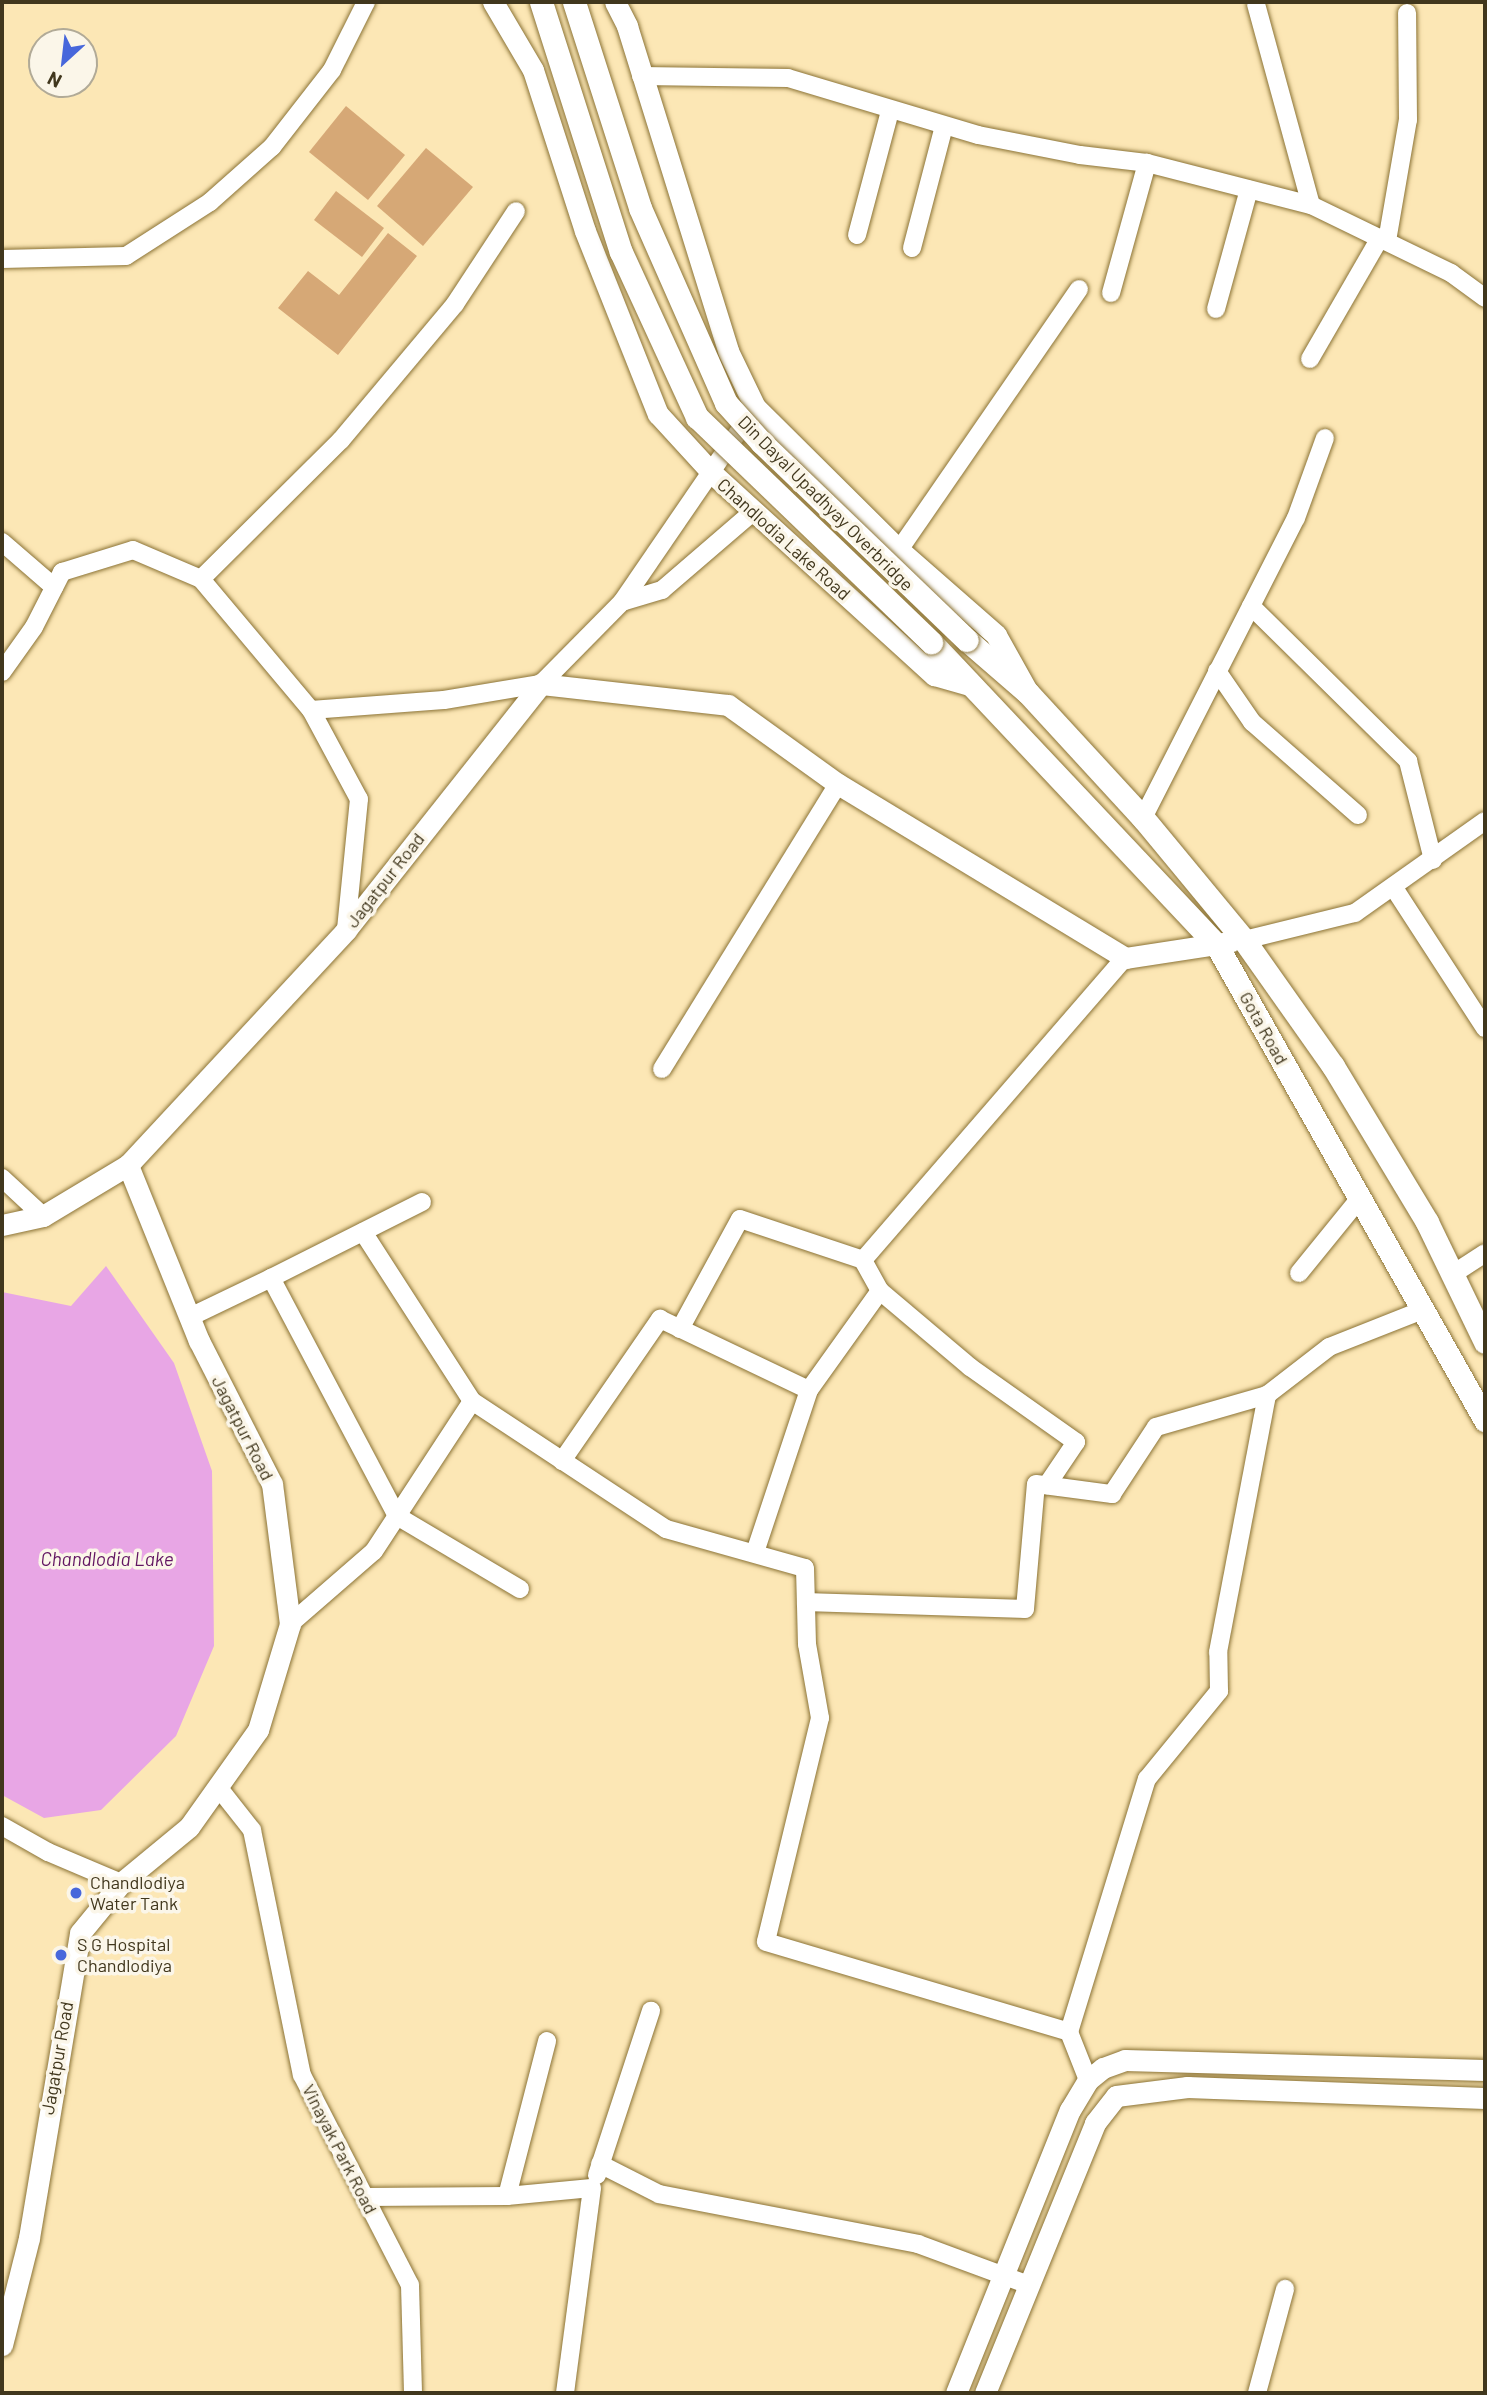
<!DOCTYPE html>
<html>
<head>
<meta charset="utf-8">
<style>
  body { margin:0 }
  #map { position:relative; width:1487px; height:2395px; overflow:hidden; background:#fce7b5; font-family:Barlow,sans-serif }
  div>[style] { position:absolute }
  .water>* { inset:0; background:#e8a6e5 }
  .building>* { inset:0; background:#d6a876 }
  .roads { filter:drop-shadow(0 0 2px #8b7336) drop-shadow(0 0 2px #8b7336) }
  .minor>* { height:18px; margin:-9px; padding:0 9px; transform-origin:9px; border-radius:9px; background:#fff }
  .tertiary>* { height:21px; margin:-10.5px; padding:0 10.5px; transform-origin:10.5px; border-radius:10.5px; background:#fff }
  .secondary>* { height:23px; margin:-11.5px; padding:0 11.5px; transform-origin:11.5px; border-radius:11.5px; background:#fff }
  .bridges { filter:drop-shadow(0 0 2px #8b7336) drop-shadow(0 0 2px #8b7336) }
  .secondary-bridge>* { height:23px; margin:-11.5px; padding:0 11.5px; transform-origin:11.5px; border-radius:11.5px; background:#fff }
  .dots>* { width:19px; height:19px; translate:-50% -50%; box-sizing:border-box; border:4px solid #fbf6e9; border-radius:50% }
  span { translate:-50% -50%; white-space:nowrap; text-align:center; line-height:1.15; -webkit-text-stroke:7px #fbf6e9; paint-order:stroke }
  .street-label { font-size:18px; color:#41371d }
  .poi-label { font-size:18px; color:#41371d }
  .left { translate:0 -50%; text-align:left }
  .water-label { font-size:19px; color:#621562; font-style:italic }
  .frame { position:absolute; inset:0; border:4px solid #41371d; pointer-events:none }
  .north { position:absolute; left:28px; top:28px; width:70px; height:70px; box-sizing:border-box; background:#fbf6e9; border:2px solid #b1aa97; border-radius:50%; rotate:207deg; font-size:19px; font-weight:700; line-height:28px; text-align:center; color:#41371d }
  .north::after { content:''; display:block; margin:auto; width:24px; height:32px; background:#4767db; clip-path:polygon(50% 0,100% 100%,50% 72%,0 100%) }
</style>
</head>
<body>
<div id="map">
  <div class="water">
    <i style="clip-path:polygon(106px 1266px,174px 1363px,212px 1471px,214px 1646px,176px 1736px,101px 1810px,44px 1818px,2px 1795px,2px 1292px,71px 1306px)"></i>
  </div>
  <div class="building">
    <i style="clip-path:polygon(346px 106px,405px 155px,368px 200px,309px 152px)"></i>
    <i style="clip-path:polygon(426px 148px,473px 187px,423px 246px,377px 206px)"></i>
    <i style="clip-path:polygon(336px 191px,384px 228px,362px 257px,314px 220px)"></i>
    <i style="clip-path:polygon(388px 233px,417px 256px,338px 355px,278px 308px,308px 271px,339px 295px)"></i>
  </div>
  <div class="roads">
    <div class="minor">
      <i style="left:1256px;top:4px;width:208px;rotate:74.7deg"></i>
      <i style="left:641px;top:76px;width:147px;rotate:0.8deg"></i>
      <i style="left:788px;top:78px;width:198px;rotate:16.7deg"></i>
      <i style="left:978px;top:135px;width:104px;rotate:11.1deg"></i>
      <i style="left:1080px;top:155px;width:67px;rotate:6.8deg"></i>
      <i style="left:1147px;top:163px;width:169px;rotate:14.4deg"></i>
      <i style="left:1311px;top:205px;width:156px;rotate:25.9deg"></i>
      <i style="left:1451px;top:273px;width:42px;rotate:36.3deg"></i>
      <i style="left:857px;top:235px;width:128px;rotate:-75.1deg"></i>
      <i style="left:1387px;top:241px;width:123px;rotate:-80.2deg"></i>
      <i style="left:1408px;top:120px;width:107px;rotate:-90.5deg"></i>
      <i style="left:912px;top:248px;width:126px;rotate:-75.3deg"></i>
      <i style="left:2px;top:259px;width:124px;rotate:-1.4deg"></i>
      <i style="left:126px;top:256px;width:100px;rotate:-32.7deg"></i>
      <i style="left:210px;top:202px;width:83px;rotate:-41.6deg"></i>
      <i style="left:272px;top:147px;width:98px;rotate:-52.1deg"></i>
      <i style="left:332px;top:70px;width:76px;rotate:-63.4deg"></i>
      <i style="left:1111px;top:293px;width:135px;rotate:-74.5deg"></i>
      <i style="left:1216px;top:309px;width:124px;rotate:-74.6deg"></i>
      <i style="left:1310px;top:359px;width:140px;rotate:-60deg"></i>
      <i style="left:2px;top:542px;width:69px;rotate:40.9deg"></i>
      <i style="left:899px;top:550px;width:317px;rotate:-55.4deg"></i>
      <i style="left:201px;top:579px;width:197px;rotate:-44.8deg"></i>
      <i style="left:341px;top:440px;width:177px;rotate:-50deg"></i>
      <i style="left:455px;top:304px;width:111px;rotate:-56.7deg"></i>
      <i style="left:622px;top:602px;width:42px;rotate:-16.7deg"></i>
      <i style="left:662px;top:590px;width:121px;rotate:-40.7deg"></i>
      <i style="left:1251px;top:606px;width:221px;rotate:44.6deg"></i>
      <i style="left:1408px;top:761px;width:102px;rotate:75.8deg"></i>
      <i style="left:1217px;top:671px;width:62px;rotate:55.5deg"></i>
      <i style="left:1252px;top:722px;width:141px;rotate:41.3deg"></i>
      <i style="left:2px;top:672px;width:55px;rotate:-54.6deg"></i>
      <i style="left:34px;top:627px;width:62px;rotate:-63deg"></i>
      <i style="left:62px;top:572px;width:74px;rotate:-17.2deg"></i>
      <i style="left:133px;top:550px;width:74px;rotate:23.1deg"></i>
      <i style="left:201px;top:579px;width:171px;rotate:50deg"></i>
      <i style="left:311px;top:710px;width:101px;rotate:61.7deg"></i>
      <i style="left:359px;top:799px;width:132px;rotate:95.7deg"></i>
      <i style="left:311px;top:710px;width:133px;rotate:-4.3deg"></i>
      <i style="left:444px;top:700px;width:98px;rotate:-9.4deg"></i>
      <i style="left:541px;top:684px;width:115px;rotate:-45.4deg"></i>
      <i style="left:622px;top:602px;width:227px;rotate:-55.6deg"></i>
      <i style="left:1143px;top:818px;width:337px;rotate:-63deg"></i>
      <i style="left:1296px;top:518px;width:85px;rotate:-70.1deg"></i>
      <i style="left:1394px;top:888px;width:167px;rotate:57deg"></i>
      <i style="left:1244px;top:940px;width:114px;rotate:-13.7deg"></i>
      <i style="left:1355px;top:913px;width:159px;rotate:-35.3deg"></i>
      <i style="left:662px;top:1069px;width:335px;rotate:-58.3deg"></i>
      <i style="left:2px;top:1178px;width:56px;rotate:42.8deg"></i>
      <i style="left:363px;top:1232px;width:201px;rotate:57.2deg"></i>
      <i style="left:1299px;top:1273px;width:97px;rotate:-50.9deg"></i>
      <i style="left:1453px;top:1274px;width:38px;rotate:-33deg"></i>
      <i style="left:271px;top:1278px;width:169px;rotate:-26.7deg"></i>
      <i style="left:880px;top:1291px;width:118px;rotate:40.2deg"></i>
      <i style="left:970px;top:1367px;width:130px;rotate:35.3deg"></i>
      <i style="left:1076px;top:1442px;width:52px;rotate:124deg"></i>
      <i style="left:190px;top:1317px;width:90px;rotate:-25.7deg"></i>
      <i style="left:271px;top:1278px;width:269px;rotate:62.1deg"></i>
      <i style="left:397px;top:1516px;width:143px;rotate:30.7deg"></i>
      <i style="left:680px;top:1329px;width:125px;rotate:-61.4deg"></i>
      <i style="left:740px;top:1219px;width:130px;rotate:18.4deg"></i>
      <i style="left:809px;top:1390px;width:122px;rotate:-54.4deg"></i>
      <i style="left:880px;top:1291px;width:35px;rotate:-119deg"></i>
      <i style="left:863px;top:1260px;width:400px;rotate:-49.1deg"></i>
      <i style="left:562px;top:1461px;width:173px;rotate:-55.4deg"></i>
      <i style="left:660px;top:1319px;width:165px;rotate:25.5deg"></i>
      <i style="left:809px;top:1390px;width:171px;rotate:108.4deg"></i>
      <i style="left:806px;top:1602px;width:219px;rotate:1.8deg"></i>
      <i style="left:1025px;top:1609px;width:125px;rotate:-85deg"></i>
      <i style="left:1036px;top:1484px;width:77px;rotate:7.5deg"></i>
      <i style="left:1112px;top:1494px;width:80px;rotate:-56.7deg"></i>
      <i style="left:1156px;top:1427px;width:116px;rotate:-16.1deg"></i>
      <i style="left:290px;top:1624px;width:111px;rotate:-41deg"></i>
      <i style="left:374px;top:1551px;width:179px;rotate:-56.8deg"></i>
      <i style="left:472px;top:1401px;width:232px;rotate:33.4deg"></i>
      <i style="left:666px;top:1529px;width:144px;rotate:15.7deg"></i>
      <i style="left:805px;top:1568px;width:76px;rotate:88.5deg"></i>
      <i style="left:807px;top:1644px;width:75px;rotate:80deg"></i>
      <i style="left:820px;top:1718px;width:230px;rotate:103.6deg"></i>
      <i style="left:766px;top:1942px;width:316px;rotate:16.5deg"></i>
      <i style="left:1069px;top:2032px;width:52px;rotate:68.4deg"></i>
      <i style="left:218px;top:1787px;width:55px;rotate:51.7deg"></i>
      <i style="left:252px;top:1830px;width:250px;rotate:78.5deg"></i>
      <i style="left:302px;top:2075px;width:236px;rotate:62.8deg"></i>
      <i style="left:410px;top:2285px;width:108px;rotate:88.4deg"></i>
      <i style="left:2px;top:1826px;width:53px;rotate:29.5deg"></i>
      <i style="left:48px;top:1852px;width:79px;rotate:23deg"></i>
      <i style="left:1069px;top:2032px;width:265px;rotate:-72.9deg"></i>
      <i style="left:1147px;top:1779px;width:114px;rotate:-50.7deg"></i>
      <i style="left:1219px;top:1691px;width:39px;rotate:-91deg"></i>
      <i style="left:1218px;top:1652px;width:262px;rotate:-79.2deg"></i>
      <i style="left:1267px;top:1395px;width:78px;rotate:-37.7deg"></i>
      <i style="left:1329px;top:1347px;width:101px;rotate:-21.5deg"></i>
      <i style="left:600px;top:2164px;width:66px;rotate:27deg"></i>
      <i style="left:659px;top:2194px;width:264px;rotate:10.9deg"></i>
      <i style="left:918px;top:2244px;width:115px;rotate:20.3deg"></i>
      <i style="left:597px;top:2175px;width:173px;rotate:-71.8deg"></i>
      <i style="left:507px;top:2196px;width:160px;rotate:-75.5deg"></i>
      <i style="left:365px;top:2197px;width:142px;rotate:-0.4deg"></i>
      <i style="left:507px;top:2196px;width:85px;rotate:-5.4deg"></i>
      <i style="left:592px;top:2188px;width:207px;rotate:97.5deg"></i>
      <i style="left:1257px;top:2393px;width:108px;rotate:-74.9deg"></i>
    </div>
    <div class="tertiary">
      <i style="left:493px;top:2px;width:79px;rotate:59.5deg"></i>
      <i style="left:533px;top:70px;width:169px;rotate:72.1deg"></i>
      <i style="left:585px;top:231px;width:197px;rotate:68.3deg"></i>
      <i style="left:658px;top:414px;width:81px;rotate:47.5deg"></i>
      <i style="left:713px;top:474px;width:299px;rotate:42.3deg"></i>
      <i style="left:934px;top:675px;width:41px;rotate:15.8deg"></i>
      <i style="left:615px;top:2px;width:27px;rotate:63deg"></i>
      <i style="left:627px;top:26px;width:340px;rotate:72.7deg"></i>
      <i style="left:728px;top:351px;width:62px;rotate:64.3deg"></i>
      <i style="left:755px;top:407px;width:203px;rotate:44.8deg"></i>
      <i style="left:899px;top:550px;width:129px;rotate:41.2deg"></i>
      <i style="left:996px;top:635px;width:62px;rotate:60.9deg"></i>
      <i style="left:2px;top:1225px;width:42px;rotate:-12.4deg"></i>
      <i style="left:43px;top:1216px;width:99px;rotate:-31deg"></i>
      <i style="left:128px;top:1165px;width:321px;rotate:-47.1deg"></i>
      <i style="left:346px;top:930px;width:314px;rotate:-51.6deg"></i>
      <i style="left:541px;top:684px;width:188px;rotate:6.4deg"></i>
      <i style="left:728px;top:705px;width:135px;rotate:35.7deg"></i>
      <i style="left:838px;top:784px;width:336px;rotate:31.2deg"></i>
      <i style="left:1125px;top:958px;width:106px;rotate:-8.7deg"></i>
      <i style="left:2px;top:2345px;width:110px;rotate:-75.8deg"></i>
      <i style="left:29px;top:2238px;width:309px;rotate:-80.5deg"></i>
      <i style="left:80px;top:1933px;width:65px;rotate:-50.6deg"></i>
      <i style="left:121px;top:1883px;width:88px;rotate:-39.5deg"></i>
      <i style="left:189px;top:1827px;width:119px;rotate:-54.6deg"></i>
      <i style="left:258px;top:1730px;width:111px;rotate:-73.2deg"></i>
      <i style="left:290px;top:1624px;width:141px;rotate:-97.3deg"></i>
      <i style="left:272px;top:1484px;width:161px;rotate:-117deg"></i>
      <i style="left:199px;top:1341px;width:190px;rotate:-112deg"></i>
      <i style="left:956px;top:2393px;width:305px;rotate:-68.1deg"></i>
      <i style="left:1070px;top:2110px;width:35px;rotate:-59deg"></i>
      <i style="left:1088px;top:2080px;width:19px;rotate:-39deg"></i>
      <i style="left:1103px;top:2068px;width:23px;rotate:-20deg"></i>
      <i style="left:1125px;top:2060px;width:360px;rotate:1.6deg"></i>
      <i style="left:985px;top:2393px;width:292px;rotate:-67.8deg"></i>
      <i style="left:1095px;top:2123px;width:34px;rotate:-52deg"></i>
      <i style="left:1116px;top:2096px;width:72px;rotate:-7.2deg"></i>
      <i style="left:1187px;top:2087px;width:298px;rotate:2.1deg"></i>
    </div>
    <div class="secondary">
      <i style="left:967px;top:640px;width:81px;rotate:41deg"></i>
      <i style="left:1028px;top:693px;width:170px;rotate:47.4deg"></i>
      <i style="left:1143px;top:818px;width:158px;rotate:50.4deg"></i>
      <i style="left:1244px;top:940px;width:154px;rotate:54.8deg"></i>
      <i style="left:1333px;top:1066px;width:182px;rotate:58.9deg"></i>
      <i style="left:1427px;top:1222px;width:133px;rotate:64.2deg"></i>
      <i style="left:931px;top:642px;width:415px;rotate:46.7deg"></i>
      <i style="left:1216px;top:944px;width:547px;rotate:60.53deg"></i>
    </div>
  </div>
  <div class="bridges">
    <div class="secondary-bridge">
      <i style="left:541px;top:2px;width:262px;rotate:72.3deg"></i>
      <i style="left:621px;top:252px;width:182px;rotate:65.3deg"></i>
      <i style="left:697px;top:417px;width:325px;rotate:43.9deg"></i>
      <i style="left:574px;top:2px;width:216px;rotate:72.2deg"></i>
      <i style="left:640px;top:208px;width:213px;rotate:66.2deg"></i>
      <i style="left:726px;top:403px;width:54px;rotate:48deg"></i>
      <i style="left:762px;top:443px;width:284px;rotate:43.9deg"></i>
    </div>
  </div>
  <div class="dots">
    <i style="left:76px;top:1893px;background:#4767db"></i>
    <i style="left:61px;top:1955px;background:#4767db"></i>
  </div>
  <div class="street-label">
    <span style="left:826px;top:503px;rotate:45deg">Din Dayal Upadhyay Overbridge</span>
    <span style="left:784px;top:539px;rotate:42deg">Chandlodia Lake Road</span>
    <span style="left:385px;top:880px;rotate:-52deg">Jagatpur Road</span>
    <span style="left:1264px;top:1028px;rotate:61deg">Gota Road</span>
    <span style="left:243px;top:1428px;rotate:63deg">Jagatpur Road</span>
    <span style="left:57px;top:2058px;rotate:-80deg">Jagatpur Road</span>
    <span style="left:340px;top:2149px;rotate:63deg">Vinayak Park Road</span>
  </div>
  <div class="poi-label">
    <span class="left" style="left:90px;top:1893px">Chandlodiya<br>Water Tank</span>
    <span class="left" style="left:77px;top:1955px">S G Hospital<br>Chandlodiya</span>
  </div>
  <div class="water-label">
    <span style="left:107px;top:1559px">Chandlodia Lake</span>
  </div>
  <div class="frame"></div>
  <div class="north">N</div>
</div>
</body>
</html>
